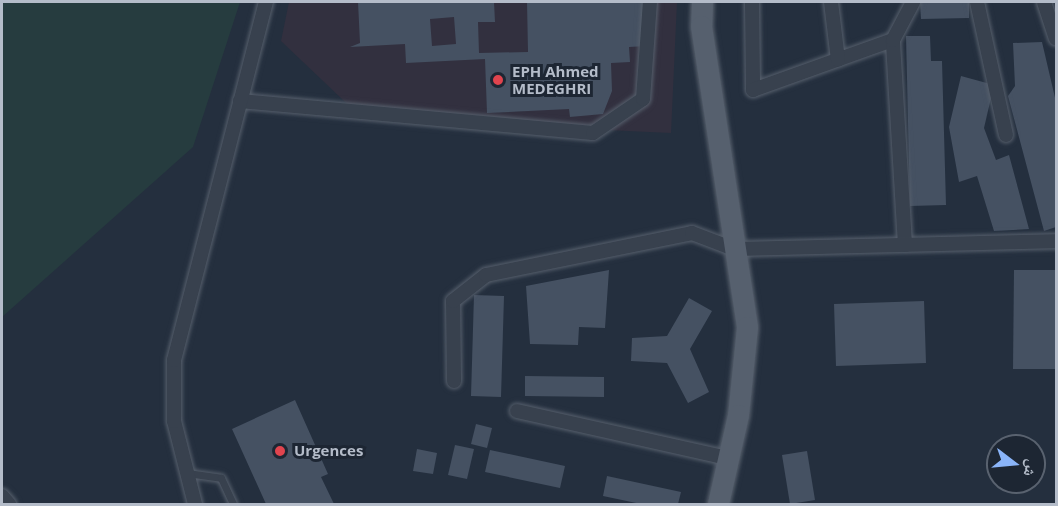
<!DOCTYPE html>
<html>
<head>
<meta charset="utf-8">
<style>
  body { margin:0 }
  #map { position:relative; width:1058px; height:506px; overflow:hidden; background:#242f3e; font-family:"Open Sans","Noto Naskh Arabic",sans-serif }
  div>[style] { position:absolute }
  .medical>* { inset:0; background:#32303f }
  .green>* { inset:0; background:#263c3f }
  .building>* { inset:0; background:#455162 }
  .roads { filter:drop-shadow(0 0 2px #565f6c) drop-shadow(0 0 2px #565f6c) }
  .service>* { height:7px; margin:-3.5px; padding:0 3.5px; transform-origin:3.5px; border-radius:3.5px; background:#38414e }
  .minor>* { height:14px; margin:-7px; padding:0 7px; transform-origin:7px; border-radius:7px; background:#38414e }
  .primary>* { height:21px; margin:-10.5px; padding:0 10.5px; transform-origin:10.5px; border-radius:10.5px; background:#56606e }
  .dots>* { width:16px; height:16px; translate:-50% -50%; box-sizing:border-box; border:3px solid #1d2633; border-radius:50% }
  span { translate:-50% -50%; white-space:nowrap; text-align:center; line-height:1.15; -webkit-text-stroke:6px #1d2633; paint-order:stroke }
  .poi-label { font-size:15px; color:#b4bcc9; font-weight:700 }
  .left { translate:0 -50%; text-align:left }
  .frame { position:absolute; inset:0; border:3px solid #b4bcc9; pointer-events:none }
  .north { position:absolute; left:986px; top:434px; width:60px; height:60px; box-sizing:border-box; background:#1d2633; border:2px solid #59626f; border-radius:50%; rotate:106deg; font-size:16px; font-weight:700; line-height:24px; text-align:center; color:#b4bcc9 }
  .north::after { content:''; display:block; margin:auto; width:21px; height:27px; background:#8ab4f8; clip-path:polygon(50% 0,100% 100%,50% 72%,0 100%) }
</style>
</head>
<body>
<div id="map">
  <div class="medical">
    <i style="clip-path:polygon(289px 2px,677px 2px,671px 133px,363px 119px,281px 41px)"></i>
  </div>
  <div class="green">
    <i style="clip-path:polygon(2px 2px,240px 2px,193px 147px,2px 317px)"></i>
  </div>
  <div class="building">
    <i style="clip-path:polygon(evenodd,358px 2px,494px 2px,495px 22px,478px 22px,479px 53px,528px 52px,527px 2px,644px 3px,646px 46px,629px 47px,630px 62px,611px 63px,612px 91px,603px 114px,570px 117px,569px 109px,487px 113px,485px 59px,406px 63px,405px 44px,350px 47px,360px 43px,358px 2px,454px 17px,456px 44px,432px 46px,430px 19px,454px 17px)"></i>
    <i style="clip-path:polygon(920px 2px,969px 2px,969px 18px,921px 19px)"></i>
    <i style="clip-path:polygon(906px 36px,930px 36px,931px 61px,942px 61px,946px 205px,910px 206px)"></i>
    <i style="clip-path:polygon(1042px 42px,1056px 102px,1056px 227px,1044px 231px,1008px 96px,1015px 86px,1013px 43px)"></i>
    <i style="clip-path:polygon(961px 76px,994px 85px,984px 128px,996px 160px,1009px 155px,1029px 229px,994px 231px,977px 176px,959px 182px,949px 127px)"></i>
    <i style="clip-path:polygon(609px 270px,605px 328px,579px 327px,578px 345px,530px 344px,526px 286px)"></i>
    <i style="clip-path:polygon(1014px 270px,1056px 270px,1056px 369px,1013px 369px)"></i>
    <i style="clip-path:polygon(474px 295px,504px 296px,501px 397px,471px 396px)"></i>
    <i style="clip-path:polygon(689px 298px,712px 311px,690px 349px,709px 392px,688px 403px,667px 363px,631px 361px,632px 338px,667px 336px)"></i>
    <i style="clip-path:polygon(924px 301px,926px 363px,836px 366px,834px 304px)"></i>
    <i style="clip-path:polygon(525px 376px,604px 377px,604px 397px,525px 396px)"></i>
    <i style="clip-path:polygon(295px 400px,328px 474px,321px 477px,334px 504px,266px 504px,232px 429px)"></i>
    <i style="clip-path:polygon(476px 424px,492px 428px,487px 448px,471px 444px)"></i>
    <i style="clip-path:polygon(455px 445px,474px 449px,467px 479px,448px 475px)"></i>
    <i style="clip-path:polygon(417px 449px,437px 453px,433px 474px,413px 471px)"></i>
    <i style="clip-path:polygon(490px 450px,565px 466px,560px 488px,485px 472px)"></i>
    <i style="clip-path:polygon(807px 451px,815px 500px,790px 504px,782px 455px)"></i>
    <i style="clip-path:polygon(607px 476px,681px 492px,678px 504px,641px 504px,603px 496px)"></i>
  </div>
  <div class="roads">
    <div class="service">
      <i style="left:187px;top:473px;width:34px;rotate:8deg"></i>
      <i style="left:221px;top:478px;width:29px;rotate:65deg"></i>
    </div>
    <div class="minor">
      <i style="left:752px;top:2px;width:88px;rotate:89.3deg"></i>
      <i style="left:753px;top:90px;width:149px;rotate:-19.7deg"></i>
      <i style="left:831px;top:2px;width:58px;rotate:83.1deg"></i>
      <i style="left:977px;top:2px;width:136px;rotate:77.7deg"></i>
      <i style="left:1044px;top:2px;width:38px;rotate:72deg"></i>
      <i style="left:240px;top:101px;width:354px;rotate:5.2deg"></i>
      <i style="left:593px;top:133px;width:60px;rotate:-34.2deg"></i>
      <i style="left:643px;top:99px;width:97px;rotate:-85.9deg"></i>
      <i style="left:905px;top:245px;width:205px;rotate:-93.4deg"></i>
      <i style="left:893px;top:40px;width:43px;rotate:-62.2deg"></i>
      <i style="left:454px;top:381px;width:80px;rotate:-90.7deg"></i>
      <i style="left:453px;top:301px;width:42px;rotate:-38.2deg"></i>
      <i style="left:486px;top:275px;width:210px;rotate:-11.5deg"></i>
      <i style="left:692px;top:233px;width:45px;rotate:20.9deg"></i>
      <i style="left:734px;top:249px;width:322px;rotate:-1.4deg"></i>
      <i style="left:517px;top:411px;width:216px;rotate:12.6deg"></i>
      <i style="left:2px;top:496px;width:11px;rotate:49deg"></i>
      <i style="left:195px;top:504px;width:86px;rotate:-104.2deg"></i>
      <i style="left:174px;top:421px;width:61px;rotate:-90deg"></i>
      <i style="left:174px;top:360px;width:370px;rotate:-75.6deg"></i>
    </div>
    <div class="primary">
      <i style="left:702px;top:2px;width:24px;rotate:92deg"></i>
      <i style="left:701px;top:26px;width:304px;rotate:81.3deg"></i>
      <i style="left:747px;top:327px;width:88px;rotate:95.8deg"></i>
      <i style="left:738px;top:415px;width:91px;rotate:102.7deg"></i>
    </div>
  </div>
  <div class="dots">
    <i style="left:498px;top:80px;background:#e0444e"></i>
    <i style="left:280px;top:451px;background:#e0444e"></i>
  </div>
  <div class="poi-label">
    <span class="left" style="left:512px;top:80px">EPH Ahmed<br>MEDEGHRI</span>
    <span class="left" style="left:294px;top:451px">Urgences</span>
  </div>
  <div class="frame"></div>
  <div class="north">ش</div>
</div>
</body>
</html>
